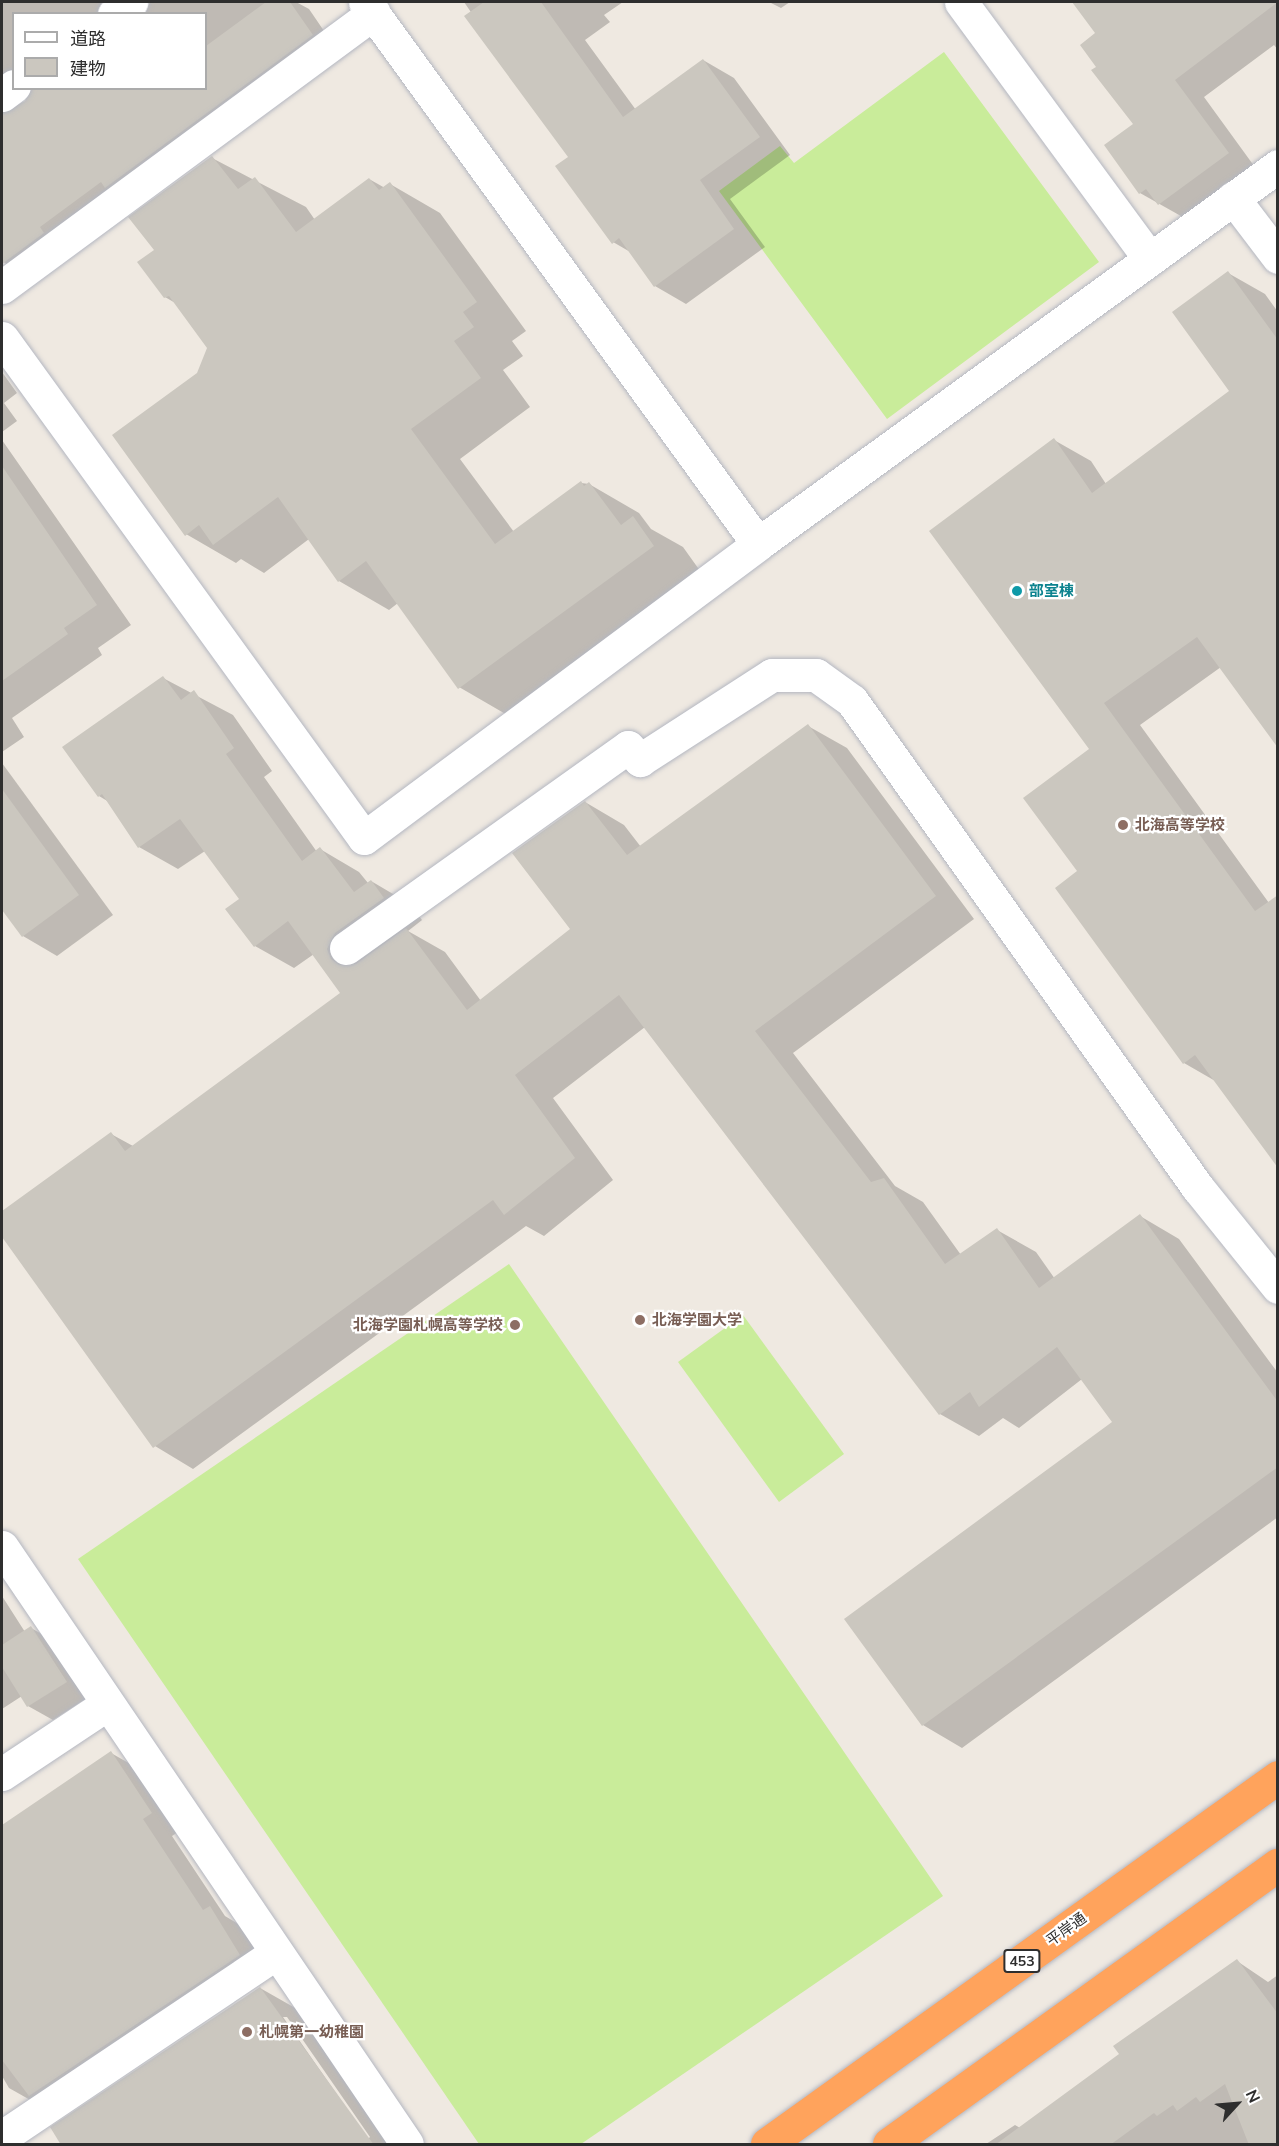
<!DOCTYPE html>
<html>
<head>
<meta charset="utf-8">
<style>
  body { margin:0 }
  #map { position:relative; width:1279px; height:2146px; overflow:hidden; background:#efe9e1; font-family:Mulish,"Noto Sans JP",sans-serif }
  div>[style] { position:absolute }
  .pitch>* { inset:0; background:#c9ec9a }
  .shadow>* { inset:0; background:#0003 }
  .building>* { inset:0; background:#cbc7bf }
  .roads { filter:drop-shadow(0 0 2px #b4b7c1) drop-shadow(0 0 2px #b4b7c1) }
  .minor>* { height:33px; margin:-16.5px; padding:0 16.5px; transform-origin:16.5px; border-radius:16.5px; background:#fff }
  .highway>* { height:33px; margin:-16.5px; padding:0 16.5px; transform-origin:16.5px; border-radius:16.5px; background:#ffa35c }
  .dots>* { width:16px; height:16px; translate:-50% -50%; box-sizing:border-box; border:3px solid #fff; border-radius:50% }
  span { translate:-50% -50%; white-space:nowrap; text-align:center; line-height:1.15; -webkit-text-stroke:4.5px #fff; paint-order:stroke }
  .shield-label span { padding:2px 4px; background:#fff; border:2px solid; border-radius:4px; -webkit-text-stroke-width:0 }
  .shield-label { font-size:14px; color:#2e2e2e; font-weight:700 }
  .culture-label { font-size:15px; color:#0d838f; font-weight:700 }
  .left { translate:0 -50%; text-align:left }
  .education-label { font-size:15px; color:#785e54; font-weight:700 }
  .right { translate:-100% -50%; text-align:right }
  .street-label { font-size:15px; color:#2e2e2e }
  .frame { position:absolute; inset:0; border:3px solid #2e2e2e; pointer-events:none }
  .legend { position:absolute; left:12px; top:12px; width:195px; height:78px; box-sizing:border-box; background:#fff; border:2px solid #ababab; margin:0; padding:8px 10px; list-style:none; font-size:18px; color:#2e2e2e }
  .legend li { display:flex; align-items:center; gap:12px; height:30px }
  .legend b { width:30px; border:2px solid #ababab }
  .north { position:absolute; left:1207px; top:2074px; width:60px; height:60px; -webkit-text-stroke:4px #fff; paint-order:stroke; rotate:64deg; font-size:16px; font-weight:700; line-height:24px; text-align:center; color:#2e2e2e }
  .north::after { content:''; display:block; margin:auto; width:21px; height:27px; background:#2e2e2e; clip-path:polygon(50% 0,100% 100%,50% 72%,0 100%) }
</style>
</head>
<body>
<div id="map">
  <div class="pitch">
    <i style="clip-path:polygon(944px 52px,1099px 262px,887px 419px,719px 191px,780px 146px,794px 163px)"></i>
    <i style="clip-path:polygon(509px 1264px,943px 1896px,581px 2144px,479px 2144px,78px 1559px)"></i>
    <i style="clip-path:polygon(743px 1315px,844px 1454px,779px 1502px,678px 1362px)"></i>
  </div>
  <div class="shadow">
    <i style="clip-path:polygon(145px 2px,128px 14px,14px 14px,14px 88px,9px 112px,206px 88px,206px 14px,145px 14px,150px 2px,296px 2px,309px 9px,337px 50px,28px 278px,2px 261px,2px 3px)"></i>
    <i style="clip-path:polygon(464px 2px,623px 2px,604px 15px,610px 22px,585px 40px,636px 110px,703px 60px,734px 78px,790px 155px,730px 199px,765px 247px,686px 304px,655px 286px,632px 253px,613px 242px,570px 157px)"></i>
    <i style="clip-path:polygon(769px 2px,790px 2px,781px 8px)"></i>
    <i style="clip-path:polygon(1074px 2px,1278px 2px,1278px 50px,1274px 45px,1204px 97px,1257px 170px,1188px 220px,1140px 193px,1135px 124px,1098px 67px,1097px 33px)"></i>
    <i style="clip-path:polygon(212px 158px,306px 207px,315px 220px,369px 179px,385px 188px,390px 184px,440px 213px,526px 331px,512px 341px,523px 356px,503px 370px,530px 407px,460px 459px,514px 532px,581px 483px,589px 484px,639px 513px,651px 529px,683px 547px,703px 575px,509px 716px,459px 687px,398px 603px,389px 610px,339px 581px,309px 539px,264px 573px,241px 559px,236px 563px,186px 534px,199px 373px,208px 347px,177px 304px,165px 297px,156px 250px)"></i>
    <i style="clip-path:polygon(1228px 273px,1265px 294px,1278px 312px,1278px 745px,1221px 667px,1140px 725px,1269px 903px,1217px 1082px,1184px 1063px,1079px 871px,1092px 750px,1054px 440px,1091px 461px,1106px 484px,1231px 392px)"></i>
    <i style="clip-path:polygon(2px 372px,17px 393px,4px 403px,17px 421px,2px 432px)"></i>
    <i style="clip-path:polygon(2px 440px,131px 625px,98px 648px,102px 655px,12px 718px,24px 737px,2px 752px)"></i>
    <i style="clip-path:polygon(163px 678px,233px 715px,272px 771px,264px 777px,317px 852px,320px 849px,359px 872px,368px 883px,371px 881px,410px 904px,422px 920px,408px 931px,445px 952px,481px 1001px,572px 930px,585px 802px,624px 825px,641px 847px,808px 726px,847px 748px,974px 919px,793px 1053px,895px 1186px,923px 1202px,961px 1255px,997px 1230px,1036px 1252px,1055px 1279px,1140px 1216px,1179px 1239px,1278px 1373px,1278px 1517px,962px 1748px,923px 1725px,846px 1619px,1114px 1423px,1082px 1379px,1019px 1428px,1003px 1418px,979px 1436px,940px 1414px,645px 1027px,553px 1098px,613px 1180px,544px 1236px,526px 1226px,193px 1469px,155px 1446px,2px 1235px,2px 1212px,111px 1134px,133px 1146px,343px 993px,314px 954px,294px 968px,255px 946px,242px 899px,205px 851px,178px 869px,139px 847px,109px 802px,99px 796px)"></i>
    <i style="clip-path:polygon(2px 763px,113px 915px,57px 956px,23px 936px,2px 908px)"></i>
    <i style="clip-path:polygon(2px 1596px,25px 1632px,31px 1628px,56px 1642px,90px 1696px,53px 1720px,28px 1706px,22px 1696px,2px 1709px)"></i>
    <i style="clip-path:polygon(111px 1753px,141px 1770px,181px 1830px,172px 1836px,225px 1916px,240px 1925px,269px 1972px,39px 2105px,9px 2088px,2px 2076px,2px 1850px,49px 1819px)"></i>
    <i style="clip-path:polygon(1237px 1961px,1268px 1982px,1278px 1975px,1278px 2144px,986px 2144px,1015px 2125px,1020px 2128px,1121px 2055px)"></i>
    <i style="clip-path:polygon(evenodd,260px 1988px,304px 2013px,396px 2144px,63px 2144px,260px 1988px,283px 2017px,287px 2017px,370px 2137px,368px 2139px,283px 2017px)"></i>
  </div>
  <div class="building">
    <i style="clip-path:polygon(266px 2px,290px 2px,313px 35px,105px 188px,101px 182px,40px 227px,44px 233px,2px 264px,2px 113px,25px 101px,32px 88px,206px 88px,206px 46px)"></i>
    <i style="clip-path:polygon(484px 2px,541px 2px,623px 117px,703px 59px,760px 137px,700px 180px,734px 229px,654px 287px,619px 238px,612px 244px,555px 166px,568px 157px,464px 16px)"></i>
    <i style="clip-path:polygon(1072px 2px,1278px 2px,1175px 80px,1229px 153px,1158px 205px,1146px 189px,1139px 194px,1104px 145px,1133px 124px,1091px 70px,1096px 67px,1080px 45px,1095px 33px)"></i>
    <i style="clip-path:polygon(212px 156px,238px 189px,255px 177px,296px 232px,369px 178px,379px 190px,390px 182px,477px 302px,463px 312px,474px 327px,454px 341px,481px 378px,411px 429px,495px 544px,581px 481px,584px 486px,589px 482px,621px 525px,633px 516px,654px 546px,458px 689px,366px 561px,338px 582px,278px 497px,213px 545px,199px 525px,185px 536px,112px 435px,197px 373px,207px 348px,169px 296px,164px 298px,137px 262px,154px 250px,128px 217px)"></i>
    <i style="clip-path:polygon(1228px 271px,1278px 340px,1278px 748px,1197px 637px,1104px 703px,1255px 911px,1278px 895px,1278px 1168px,1195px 1055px,1183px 1064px,1055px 888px,1077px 871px,1023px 798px,1089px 749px,929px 531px,1054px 438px,1092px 493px,1229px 391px,1172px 312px)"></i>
    <i style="clip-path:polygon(2px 466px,97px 605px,64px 628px,68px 634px,2px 681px)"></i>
    <i style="clip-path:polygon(163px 676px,181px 700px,194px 690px,234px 748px,226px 754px,302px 861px,320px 847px,354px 892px,371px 880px,384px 898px,335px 933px,327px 949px,331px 959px,339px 965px,356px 964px,406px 928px,467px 1010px,570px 929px,512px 853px,585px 801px,627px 855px,808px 724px,936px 896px,755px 1031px,871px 1182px,884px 1178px,945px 1264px,997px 1228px,1039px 1288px,1140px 1214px,1278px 1402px,1278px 1467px,922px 1726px,844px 1619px,1112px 1422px,1057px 1347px,979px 1407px,970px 1392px,939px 1415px,619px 995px,515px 1075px,575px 1158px,504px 1215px,493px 1200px,153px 1448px,2px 1237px,2px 1211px,111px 1132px,125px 1151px,340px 993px,288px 921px,254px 947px,225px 909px,239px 899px,180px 819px,138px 848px,102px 794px,98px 797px,62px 747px)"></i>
    <i style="clip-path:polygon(2px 789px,79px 895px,22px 937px,2px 910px)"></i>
    <i style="clip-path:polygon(31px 1626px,67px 1682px,27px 1707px,2px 1667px,2px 1645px)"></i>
    <i style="clip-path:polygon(111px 1751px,152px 1813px,143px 1819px,203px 1910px,210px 1906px,240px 1955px,29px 2096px,2px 2060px,2px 1825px)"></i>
    <i style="clip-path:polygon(1237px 1959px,1278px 2014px,1278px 2145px,1249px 2145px,1225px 2084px,1200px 2102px,1196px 2097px,1177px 2111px,1173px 2105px,1157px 2116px,1154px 2113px,1110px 2145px,995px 2145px,1119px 2054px,1113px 2046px)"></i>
    <i style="clip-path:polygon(260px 1987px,374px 2145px,61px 2145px,50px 2127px)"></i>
  </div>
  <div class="roads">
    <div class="minor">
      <i style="left:365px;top:2px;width:669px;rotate:54.05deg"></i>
      <i style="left:961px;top:2px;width:319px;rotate:53.7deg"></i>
      <i style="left:114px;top:14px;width:21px;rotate:-35deg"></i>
      <i style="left:2px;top:95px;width:15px;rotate:-37deg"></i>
      <i style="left:1233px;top:198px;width:74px;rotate:52.7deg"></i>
      <i style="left:2px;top:287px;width:462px;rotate:-36.4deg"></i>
      <i style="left:2px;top:338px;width:617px;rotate:54.1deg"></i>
      <i style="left:364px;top:838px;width:492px;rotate:-36.7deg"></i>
      <i style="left:758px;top:544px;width:643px;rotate:-36.01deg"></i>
      <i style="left:346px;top:948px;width:346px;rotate:-35.5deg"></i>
      <i style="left:628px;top:747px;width:18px;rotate:47deg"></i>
      <i style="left:640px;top:760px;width:157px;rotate:-32.8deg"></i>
      <i style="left:772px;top:675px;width:44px"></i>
      <i style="left:816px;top:675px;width:44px;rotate:35.8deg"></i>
      <i style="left:852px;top:701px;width:597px;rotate:54.61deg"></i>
      <i style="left:1198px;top:1188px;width:127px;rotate:51.1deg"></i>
      <i style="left:2px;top:1547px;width:721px;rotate:55.85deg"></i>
      <i style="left:2px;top:1774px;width:125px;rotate:-33.6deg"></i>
      <i style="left:2px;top:2137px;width:330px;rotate:-33.9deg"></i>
    </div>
    <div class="highway">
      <i style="left:767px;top:2144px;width:629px;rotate:-35.69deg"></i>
      <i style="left:889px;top:2144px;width:479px;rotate:-35.7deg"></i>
    </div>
  </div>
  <div class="dots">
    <i style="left:1017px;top:591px;background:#0f9aa8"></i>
    <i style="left:1123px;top:825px;background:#8d6e63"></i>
    <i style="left:640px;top:1320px;background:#8d6e63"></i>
    <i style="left:515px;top:1325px;background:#8d6e63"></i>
    <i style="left:247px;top:2032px;background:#8d6e63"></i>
  </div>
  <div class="shield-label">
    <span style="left:1022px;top:1961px">453</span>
  </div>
  <div class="culture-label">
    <span class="left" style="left:1029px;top:591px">部室棟</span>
  </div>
  <div class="education-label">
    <span class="left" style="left:1135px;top:825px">北海高等学校</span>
    <span class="left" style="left:652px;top:1320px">北海学園大学</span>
    <span class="right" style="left:503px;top:1325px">北海学園札幌高等学校</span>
    <span class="left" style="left:259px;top:2032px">札幌第一幼稚園</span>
  </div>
  <div class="street-label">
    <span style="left:1066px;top:1929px;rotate:-36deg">平岸通</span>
  </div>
  <div class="frame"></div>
  <ul class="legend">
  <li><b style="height:8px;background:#fff"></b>道路</li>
  <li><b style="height:16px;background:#cbc7bf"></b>建物</li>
  </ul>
  <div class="north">N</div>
</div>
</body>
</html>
